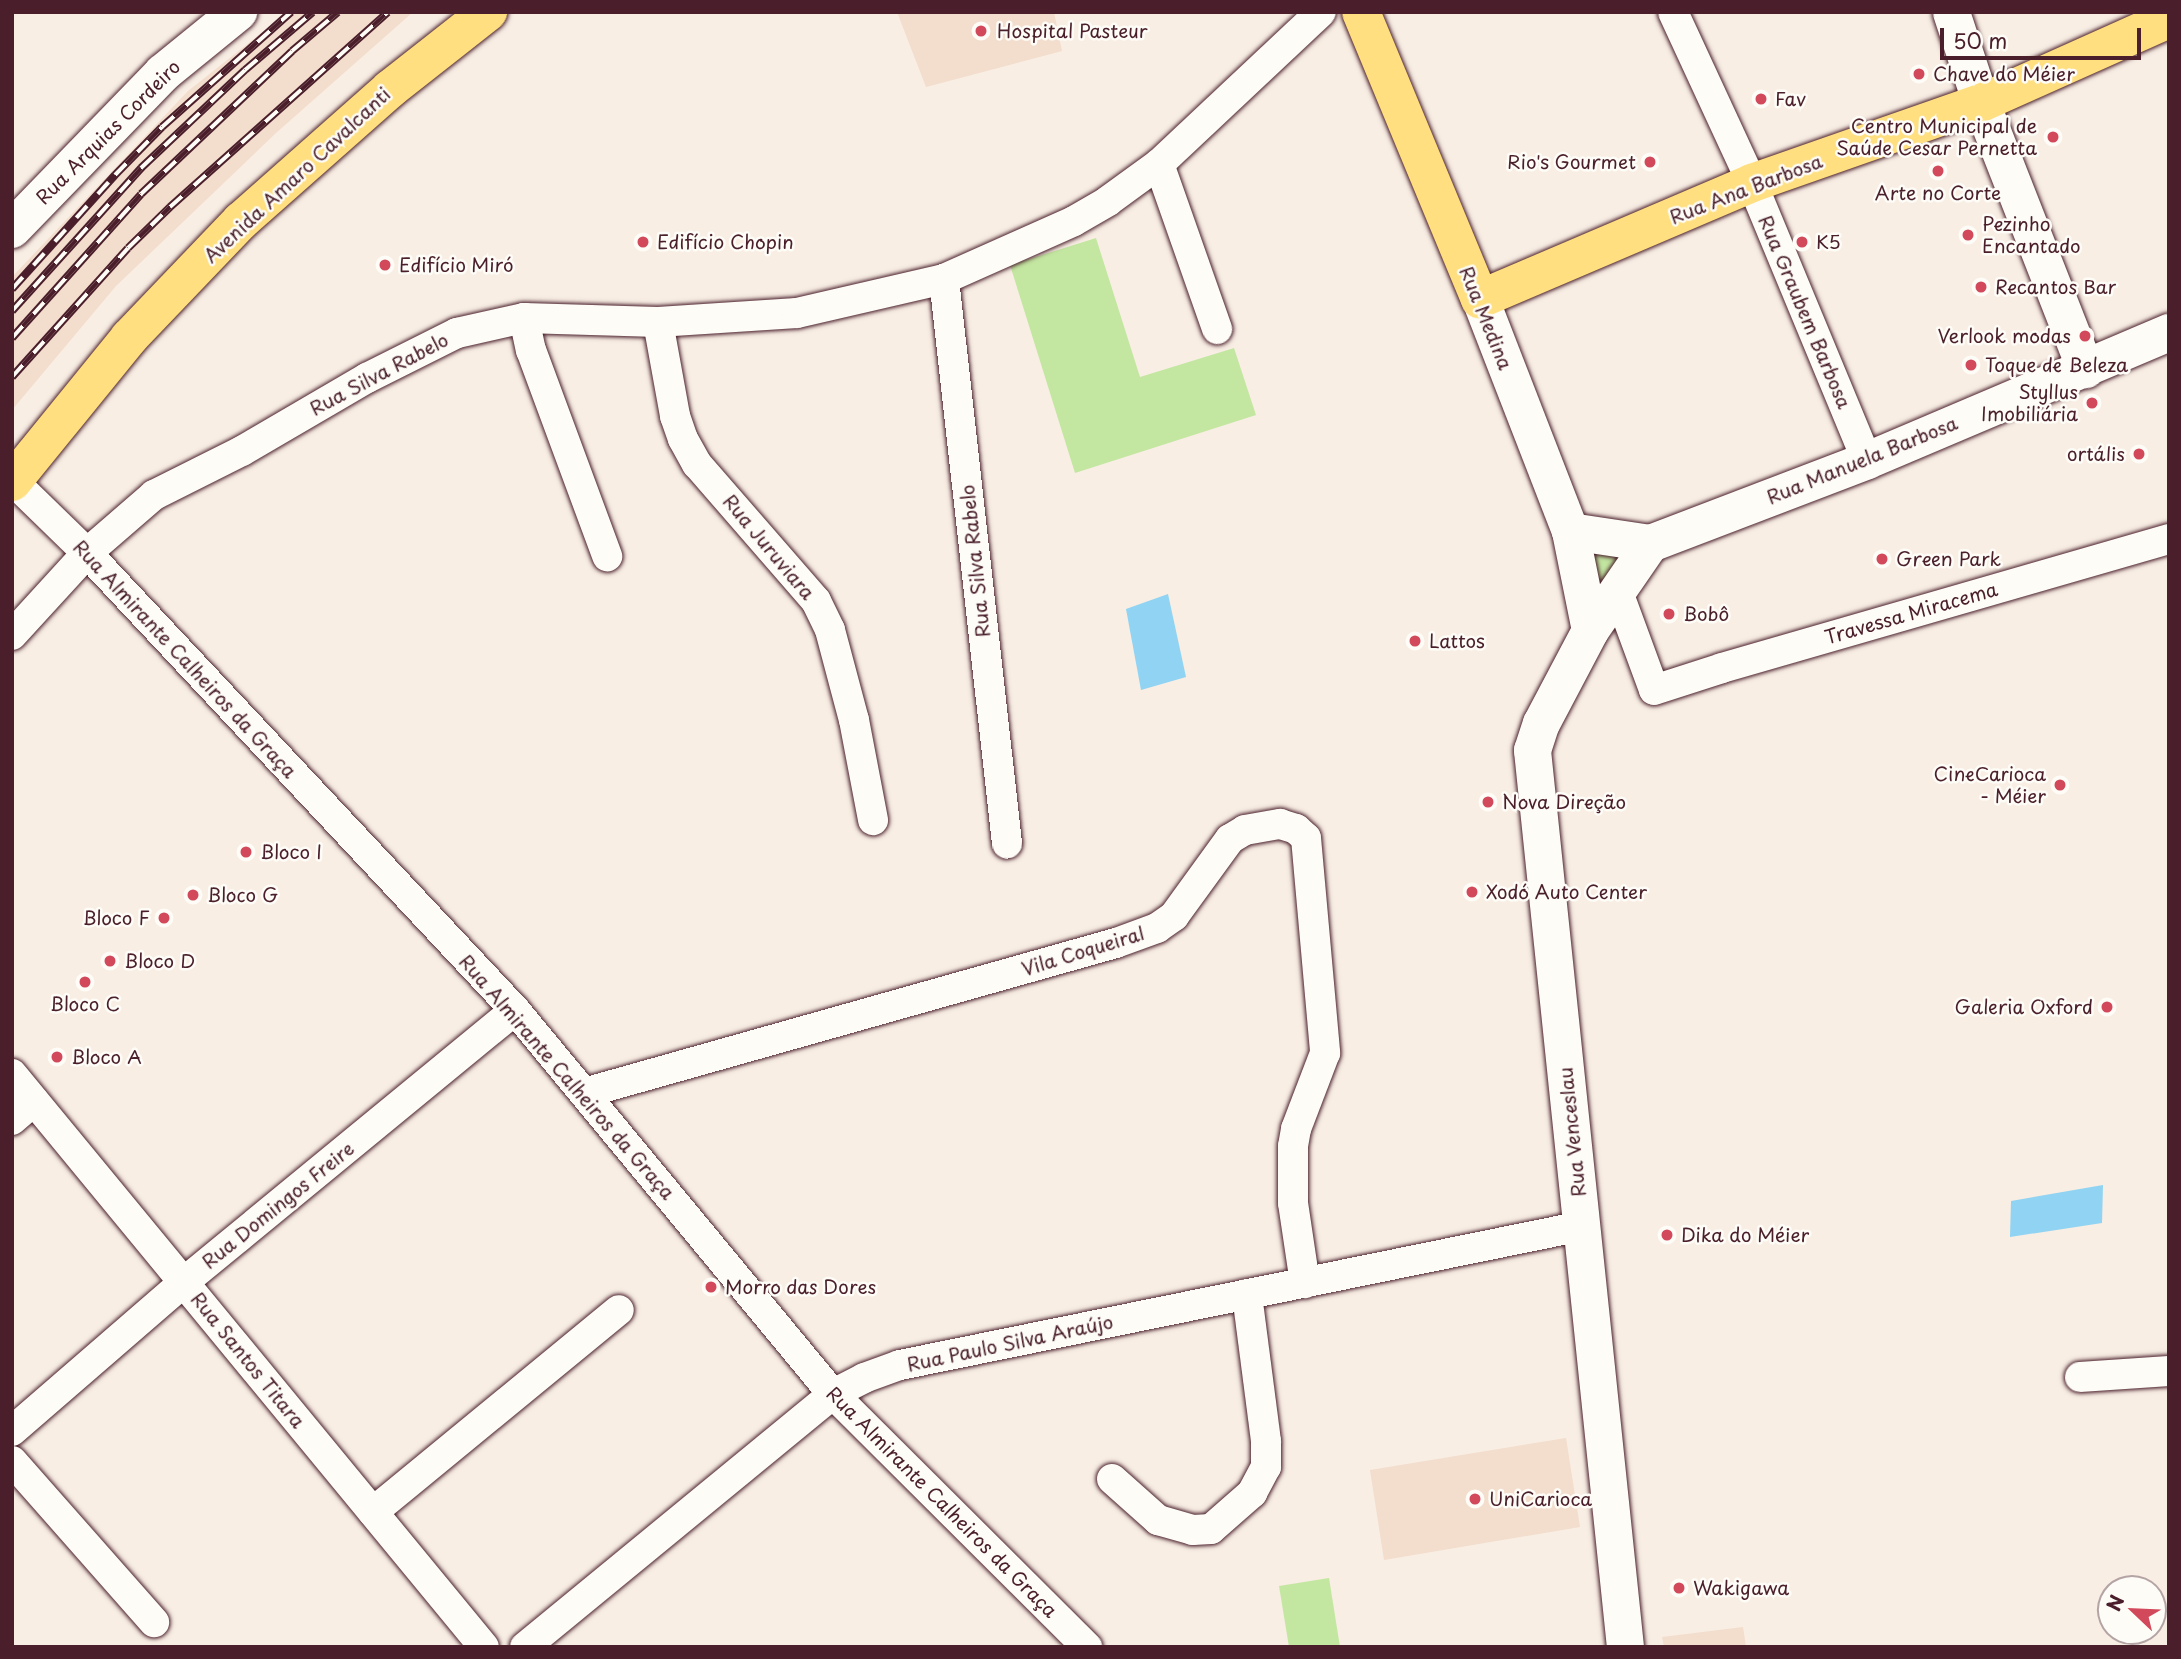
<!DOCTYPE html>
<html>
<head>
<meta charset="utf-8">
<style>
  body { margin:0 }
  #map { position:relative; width:2181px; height:1659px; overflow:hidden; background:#f8eee4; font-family:"Playpen Sans",sans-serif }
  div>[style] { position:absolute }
  .built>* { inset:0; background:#f3ddcd }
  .green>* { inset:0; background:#c3e7a1 }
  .water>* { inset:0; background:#90d3f2 }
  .roads { filter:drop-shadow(0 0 2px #4a1f2b) drop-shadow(0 0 2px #4a1f2b) }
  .minor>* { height:30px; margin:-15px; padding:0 15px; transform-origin:15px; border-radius:15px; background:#fdfcf7 }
  .tertiary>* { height:37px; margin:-18.5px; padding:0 18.5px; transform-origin:18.5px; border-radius:18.5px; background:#fdfcf7 }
  .secondary>* { height:38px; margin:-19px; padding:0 19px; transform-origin:19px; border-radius:19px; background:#fdfcf7 }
  .primary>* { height:38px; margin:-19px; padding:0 19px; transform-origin:19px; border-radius:19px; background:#ffdf80 }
  .rail>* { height:8px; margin-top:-4px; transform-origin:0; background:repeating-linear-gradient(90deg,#fdfcf7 0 16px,#4a1f2b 0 32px); box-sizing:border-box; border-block:2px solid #4a1f2b }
  .dots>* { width:19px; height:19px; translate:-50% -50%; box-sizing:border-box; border:4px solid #fdfcf7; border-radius:50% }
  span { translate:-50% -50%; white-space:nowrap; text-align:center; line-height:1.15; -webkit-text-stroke:5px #fdfcf7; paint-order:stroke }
  .poi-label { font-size:19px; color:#4a1f2b }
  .left { translate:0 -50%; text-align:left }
  .right { translate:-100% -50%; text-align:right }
  .street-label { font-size:19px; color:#4a1f2b }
  .frame { position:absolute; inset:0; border:14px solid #4a1f2b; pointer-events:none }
  .north { position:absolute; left:2097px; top:1575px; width:70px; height:70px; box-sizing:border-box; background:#fdfcf7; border:2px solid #b5a4a5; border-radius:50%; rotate:293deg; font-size:19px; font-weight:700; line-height:28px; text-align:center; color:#4a1f2b }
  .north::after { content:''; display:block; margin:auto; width:24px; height:32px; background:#d1495b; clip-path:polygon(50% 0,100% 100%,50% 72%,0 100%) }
  .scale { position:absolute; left:1940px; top:28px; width:201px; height:32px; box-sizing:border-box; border:4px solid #4a1f2b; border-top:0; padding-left:9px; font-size:21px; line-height:24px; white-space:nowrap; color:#4a1f2b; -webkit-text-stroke:5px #fdfcf7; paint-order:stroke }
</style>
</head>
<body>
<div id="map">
  <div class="built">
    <i style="clip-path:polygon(288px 12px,413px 12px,276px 133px,116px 286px,12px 410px,12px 277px,188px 91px)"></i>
    <i style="clip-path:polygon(897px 12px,1054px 12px,1062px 51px,926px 87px)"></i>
    <i style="clip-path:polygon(1566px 1438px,1580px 1527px,1384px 1560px,1370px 1470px)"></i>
    <i style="clip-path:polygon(1743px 1627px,1746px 1647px,1664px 1647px,1662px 1637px)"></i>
  </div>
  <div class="green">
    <i style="clip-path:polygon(1096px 238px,1140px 377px,1234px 348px,1256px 415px,1075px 473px,1010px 265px)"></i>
    <i style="clip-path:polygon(1587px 545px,1632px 552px,1598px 606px)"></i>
    <i style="clip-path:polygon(1329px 1578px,1340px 1647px,1289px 1647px,1279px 1586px)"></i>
  </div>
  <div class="water">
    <i style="clip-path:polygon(1168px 594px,1186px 677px,1141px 690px,1126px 609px)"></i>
    <i style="clip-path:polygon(2103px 1185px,2102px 1223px,2010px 1237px,2011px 1201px)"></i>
  </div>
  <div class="roads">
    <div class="minor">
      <i style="left:1673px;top:12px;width:188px;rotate:65.2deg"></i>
      <i style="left:1752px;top:183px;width:300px;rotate:67.5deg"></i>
      <i style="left:1159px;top:164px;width:175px;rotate:70.6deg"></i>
      <i style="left:944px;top:279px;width:568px;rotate:83.63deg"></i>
      <i style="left:524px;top:318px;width:33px;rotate:78deg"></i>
      <i style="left:531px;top:350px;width:220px;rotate:69.7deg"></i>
      <i style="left:658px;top:322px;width:96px;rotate:79.7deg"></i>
      <i style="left:675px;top:416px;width:24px;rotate:71deg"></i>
      <i style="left:683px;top:439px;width:29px;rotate:61deg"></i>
      <i style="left:697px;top:464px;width:181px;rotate:49deg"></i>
      <i style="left:816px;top:601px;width:32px;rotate:64deg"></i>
      <i style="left:830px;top:630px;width:93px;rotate:75.1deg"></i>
      <i style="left:854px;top:720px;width:102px;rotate:79.2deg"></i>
      <i style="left:13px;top:481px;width:103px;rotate:44.2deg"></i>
      <i style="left:87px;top:553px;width:626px;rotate:46.88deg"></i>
      <i style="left:515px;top:1010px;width:499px;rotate:50.4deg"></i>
      <i style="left:833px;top:1394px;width:359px;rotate:44.9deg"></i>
      <i style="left:1618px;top:592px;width:104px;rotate:69.8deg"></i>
      <i style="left:1654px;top:690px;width:71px;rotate:-17.9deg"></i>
      <i style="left:1722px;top:668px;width:465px;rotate:-16.1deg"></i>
      <i style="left:12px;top:635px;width:111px;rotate:-47.6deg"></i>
      <i style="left:87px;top:553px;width:89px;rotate:-40.9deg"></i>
      <i style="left:154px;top:495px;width:98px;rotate:-26.6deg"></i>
      <i style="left:242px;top:451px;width:145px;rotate:-30.3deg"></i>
      <i style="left:367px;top:378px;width:101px;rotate:-26.6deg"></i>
      <i style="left:457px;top:333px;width:69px;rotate:-12.6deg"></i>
      <i style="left:524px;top:318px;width:134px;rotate:1.7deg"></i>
      <i style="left:658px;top:322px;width:139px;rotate:-3.7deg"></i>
      <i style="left:797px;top:313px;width:151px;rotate:-13deg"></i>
      <i style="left:944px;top:279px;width:142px;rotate:-24deg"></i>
      <i style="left:1074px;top:221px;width:39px;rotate:-30deg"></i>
      <i style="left:1108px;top:201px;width:63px;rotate:-36deg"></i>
      <i style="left:1159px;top:164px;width:222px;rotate:-43.2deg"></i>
      <i style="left:12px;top:1074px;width:742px;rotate:50.52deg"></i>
      <i style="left:584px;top:1093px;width:553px;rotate:-15.75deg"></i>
      <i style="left:1116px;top:943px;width:44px;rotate:-20.1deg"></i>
      <i style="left:1157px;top:928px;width:21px;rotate:-35deg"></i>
      <i style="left:1174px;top:916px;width:95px;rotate:-54deg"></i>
      <i style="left:1230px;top:839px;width:17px;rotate:-31deg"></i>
      <i style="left:1245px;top:830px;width:36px;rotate:-10deg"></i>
      <i style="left:1280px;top:824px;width:17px;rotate:17deg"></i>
      <i style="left:1296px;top:829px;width:13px;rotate:42deg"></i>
      <i style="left:1306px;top:838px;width:216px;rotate:84.9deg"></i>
      <i style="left:1325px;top:1053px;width:81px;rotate:110.9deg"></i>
      <i style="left:1296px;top:1129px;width:17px;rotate:100deg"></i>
      <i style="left:1293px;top:1146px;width:57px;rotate:90deg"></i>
      <i style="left:1293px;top:1203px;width:81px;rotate:81.5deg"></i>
      <i style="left:12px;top:1120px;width:29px;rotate:-41deg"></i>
      <i style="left:2080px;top:1377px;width:89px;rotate:-3.9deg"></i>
      <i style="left:12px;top:1431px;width:228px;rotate:-40.9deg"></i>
      <i style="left:184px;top:1282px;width:428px;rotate:-39.4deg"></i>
      <i style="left:12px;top:1461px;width:215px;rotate:48.6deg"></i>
      <i style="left:1112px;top:1479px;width:62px;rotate:41.7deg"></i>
      <i style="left:1158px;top:1520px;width:36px;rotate:16deg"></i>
      <i style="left:1193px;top:1530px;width:18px;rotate:-3deg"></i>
      <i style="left:1211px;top:1529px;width:55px;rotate:-41.3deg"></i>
      <i style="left:1252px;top:1493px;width:30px;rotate:-62deg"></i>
      <i style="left:1266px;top:1467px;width:26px;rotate:-90deg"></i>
      <i style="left:1266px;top:1441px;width:148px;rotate:-97.4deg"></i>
      <i style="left:373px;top:1512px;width:318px;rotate:-39.4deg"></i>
      <i style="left:525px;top:1647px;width:399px;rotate:-39.4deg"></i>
      <i style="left:833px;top:1394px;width:35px;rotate:-27deg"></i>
      <i style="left:864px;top:1378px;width:38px;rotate:-20deg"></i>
      <i style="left:900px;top:1365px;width:696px;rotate:-11.52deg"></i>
    </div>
    <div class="tertiary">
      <i style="left:1951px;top:12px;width:96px;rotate:71.8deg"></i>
      <i style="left:1981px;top:103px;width:286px;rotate:68.6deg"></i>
      <i style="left:1480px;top:299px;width:249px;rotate:68.8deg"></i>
      <i style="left:1570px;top:531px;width:101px;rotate:78.6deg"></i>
      <i style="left:1570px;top:531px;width:81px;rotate:8.5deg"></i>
      <i style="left:1625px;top:1647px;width:902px;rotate:-95.92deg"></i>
      <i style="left:1532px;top:750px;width:28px;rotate:-72deg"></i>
      <i style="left:1541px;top:723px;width:105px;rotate:-62.2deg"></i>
      <i style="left:1590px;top:630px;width:106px;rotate:-55.4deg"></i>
      <i style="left:1650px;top:543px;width:232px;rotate:-20.9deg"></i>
      <i style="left:1867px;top:460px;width:328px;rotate:-23deg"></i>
    </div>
    <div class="secondary">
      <i style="left:12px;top:229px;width:217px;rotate:-45.9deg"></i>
      <i style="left:163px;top:73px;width:97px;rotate:-39.1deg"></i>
    </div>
    <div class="primary">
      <i style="left:1361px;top:12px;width:311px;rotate:67.5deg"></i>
      <i style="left:1480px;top:299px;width:296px;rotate:-23.1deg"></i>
      <i style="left:1752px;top:183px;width:243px;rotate:-19.3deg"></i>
      <i style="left:1981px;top:103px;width:206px;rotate:-24.1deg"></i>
      <i style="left:12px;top:482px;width:186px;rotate:-50.9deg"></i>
      <i style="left:129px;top:338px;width:162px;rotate:-46.3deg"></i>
      <i style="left:241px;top:221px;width:199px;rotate:-41.5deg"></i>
      <i style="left:390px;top:89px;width:125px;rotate:-38.2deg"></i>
    </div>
  </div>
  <div class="rail">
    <i style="left:12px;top:289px;width:154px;rotate:-47.9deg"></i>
    <i style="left:115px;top:175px;width:67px;rotate:-45.6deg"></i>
    <i style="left:162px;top:127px;width:173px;rotate:-41.7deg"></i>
    <i style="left:12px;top:311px;width:193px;rotate:-47.9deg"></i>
    <i style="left:141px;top:168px;width:143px;rotate:-43.3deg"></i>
    <i style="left:245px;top:70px;width:89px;rotate:-40.5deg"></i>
    <i style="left:12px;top:338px;width:193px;rotate:-48.1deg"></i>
    <i style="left:141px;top:194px;width:208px;rotate:-43.4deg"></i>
    <i style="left:292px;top:51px;width:60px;rotate:-40.3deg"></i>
    <i style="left:12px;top:377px;width:173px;rotate:-48deg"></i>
    <i style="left:128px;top:248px;width:59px;rotate:-44.3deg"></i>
    <i style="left:170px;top:207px;width:292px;rotate:-41.8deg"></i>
  </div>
  <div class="dots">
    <i style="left:981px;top:31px;background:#d1495b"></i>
    <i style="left:1919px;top:74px;background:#d1495b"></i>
    <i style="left:1761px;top:99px;background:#d1495b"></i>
    <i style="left:2053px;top:137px;background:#d1495b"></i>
    <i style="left:1650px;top:162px;background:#d1495b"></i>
    <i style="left:1938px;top:171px;background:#d1495b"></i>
    <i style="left:1968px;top:235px;background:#d1495b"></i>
    <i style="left:643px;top:242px;background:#d1495b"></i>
    <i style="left:1802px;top:242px;background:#d1495b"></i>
    <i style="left:385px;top:265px;background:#d1495b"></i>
    <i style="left:1981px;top:287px;background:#d1495b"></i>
    <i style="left:2085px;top:336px;background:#d1495b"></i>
    <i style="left:1971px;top:365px;background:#d1495b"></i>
    <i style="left:2092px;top:403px;background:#d1495b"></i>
    <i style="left:2139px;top:454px;background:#d1495b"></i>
    <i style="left:1882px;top:559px;background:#d1495b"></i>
    <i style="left:1669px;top:614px;background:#d1495b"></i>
    <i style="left:1415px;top:641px;background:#d1495b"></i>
    <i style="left:2060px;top:785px;background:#d1495b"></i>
    <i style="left:1488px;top:802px;background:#d1495b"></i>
    <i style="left:246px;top:852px;background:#d1495b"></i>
    <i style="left:1472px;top:892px;background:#d1495b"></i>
    <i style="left:193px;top:895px;background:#d1495b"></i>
    <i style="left:164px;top:918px;background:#d1495b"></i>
    <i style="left:110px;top:961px;background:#d1495b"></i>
    <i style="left:85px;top:982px;background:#d1495b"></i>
    <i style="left:2107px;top:1007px;background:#d1495b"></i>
    <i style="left:57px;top:1057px;background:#d1495b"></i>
    <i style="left:1667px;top:1235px;background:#d1495b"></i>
    <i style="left:711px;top:1287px;background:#d1495b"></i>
    <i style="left:1475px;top:1499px;background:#d1495b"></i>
    <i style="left:1679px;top:1588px;background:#d1495b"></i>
  </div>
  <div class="poi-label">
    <span class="left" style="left:997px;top:31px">Hospital Pasteur</span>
    <span class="left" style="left:1933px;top:74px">Chave do Méier</span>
    <span class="left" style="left:1775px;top:99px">Fav</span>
    <span class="right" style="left:2037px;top:137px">Centro Municipal de<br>Saúde Cesar Pernetta</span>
    <span class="right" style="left:1636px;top:162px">Rio's Gourmet</span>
    <span style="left:1938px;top:193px">Arte no Corte</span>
    <span class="left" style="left:1982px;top:235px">Pezinho<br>Encantado</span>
    <span class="left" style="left:657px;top:242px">Edifício Chopin</span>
    <span class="left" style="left:1816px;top:242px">K5</span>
    <span class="left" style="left:399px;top:265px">Edifício Miró</span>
    <span class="left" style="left:1995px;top:287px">Recantos Bar</span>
    <span class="right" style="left:2071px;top:336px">Verlook modas</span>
    <span class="left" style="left:1985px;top:365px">Toque de Beleza</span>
    <span class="right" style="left:2078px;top:403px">Styllus<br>Imobiliária</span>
    <span class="right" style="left:2125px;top:454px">ortális</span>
    <span class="left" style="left:1896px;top:559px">Green Park</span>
    <span class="left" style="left:1683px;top:614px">Bobô</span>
    <span class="left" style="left:1429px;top:641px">Lattos</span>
    <span class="right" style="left:2046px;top:785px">CineCarioca<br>- Méier</span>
    <span class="left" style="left:1502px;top:802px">Nova Direção</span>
    <span class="left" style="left:260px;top:852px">Bloco I</span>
    <span class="left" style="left:1486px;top:892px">Xodó Auto Center</span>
    <span class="left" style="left:207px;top:895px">Bloco G</span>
    <span class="right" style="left:150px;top:918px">Bloco F</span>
    <span class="left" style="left:124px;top:961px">Bloco D</span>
    <span style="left:85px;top:1004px">Bloco C</span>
    <span class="right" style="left:2093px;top:1007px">Galeria Oxford</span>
    <span class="left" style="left:71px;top:1057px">Bloco A</span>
    <span class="left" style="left:1681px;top:1235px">Dika do Méier</span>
    <span class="left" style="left:725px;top:1287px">Morro das Dores</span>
    <span class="left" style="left:1489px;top:1499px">UniCarioca</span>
    <span class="left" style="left:1693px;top:1588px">Wakigawa</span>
  </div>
  <div class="street-label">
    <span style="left:108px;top:132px;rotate:-45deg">Rua Arquias Cordeiro</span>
    <span style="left:297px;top:175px;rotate:-43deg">Avenida Amaro Cavalcanti</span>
    <span style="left:1746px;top:189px;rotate:-21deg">Rua Ana Barbosa</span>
    <span style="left:1805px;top:312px;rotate:67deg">Rua Graubem Barbosa</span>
    <span style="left:1486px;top:318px;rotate:68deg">Rua Medina</span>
    <span style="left:379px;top:374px;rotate:-28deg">Rua Silva Rabelo</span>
    <span style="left:1862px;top:460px;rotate:-22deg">Rua Manuela Barbosa</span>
    <span style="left:769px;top:547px;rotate:50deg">Rua Juruviara</span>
    <span style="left:975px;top:561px;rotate:-96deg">Rua Silva Rabelo</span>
    <span style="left:1911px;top:613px;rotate:-16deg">Travessa Miracema</span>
    <span style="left:185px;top:659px;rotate:47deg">Rua Almirante Calheiros da Graça</span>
    <span style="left:1083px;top:951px;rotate:-17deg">Vila Coqueiral</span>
    <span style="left:567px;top:1077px;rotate:49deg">Rua Almirante Calheiros da Graça</span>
    <span style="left:1572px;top:1132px;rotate:-96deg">Rua Venceslau</span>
    <span style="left:278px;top:1205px;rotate:-39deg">Rua Domingos Freire</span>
    <span style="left:1010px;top:1343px;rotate:-12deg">Rua Paulo Silva Araújo</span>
    <span style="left:248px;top:1360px;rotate:51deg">Rua Santos Titara</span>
    <span style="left:942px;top:1502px;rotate:45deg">Rua Almirante Calheiros da Graça</span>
  </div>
  <div class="frame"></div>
  <div class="north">N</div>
  <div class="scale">50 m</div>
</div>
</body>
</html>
